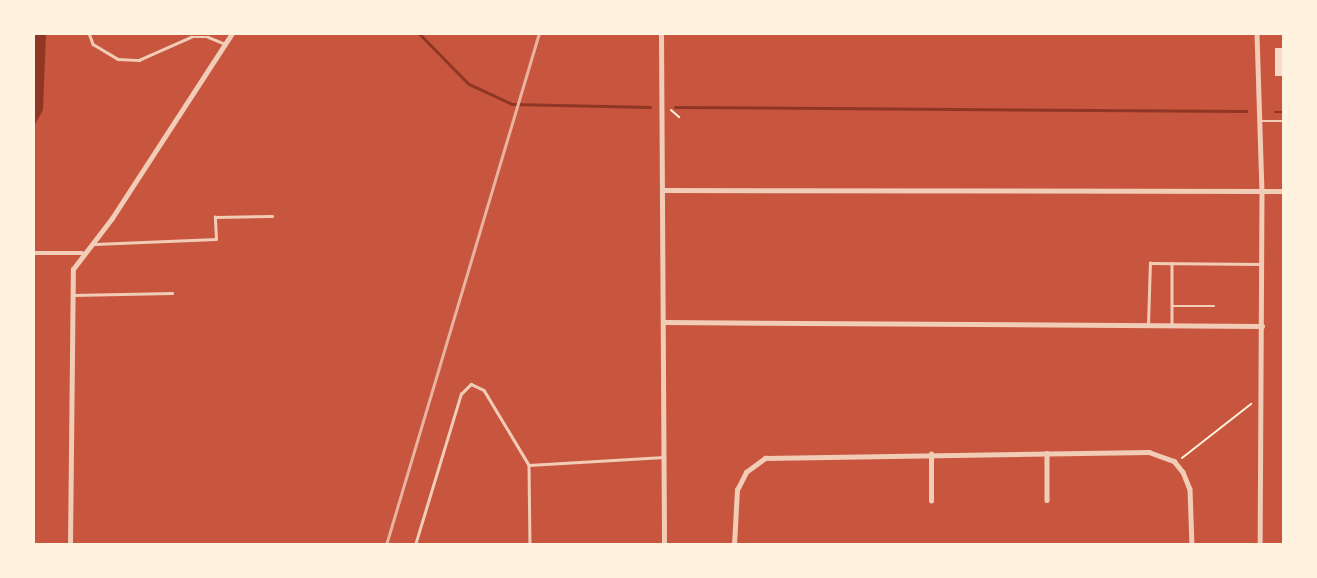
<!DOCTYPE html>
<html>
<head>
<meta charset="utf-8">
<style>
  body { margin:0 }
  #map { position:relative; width:1317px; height:578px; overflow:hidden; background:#c8553d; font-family:"Titillium Web",sans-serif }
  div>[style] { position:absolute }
  .water>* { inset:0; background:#8f3625 }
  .stream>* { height:2.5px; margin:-1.25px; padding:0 1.25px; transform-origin:1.25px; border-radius:1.25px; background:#8f3625 }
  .building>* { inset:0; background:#f7dbc8 }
  .path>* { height:2px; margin:-1px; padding:0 1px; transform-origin:1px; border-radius:1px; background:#fff3e0 }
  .service>* { height:2.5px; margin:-1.25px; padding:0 1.25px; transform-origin:1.25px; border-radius:1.25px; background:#f1ccb7 }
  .minor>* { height:4.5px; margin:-2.25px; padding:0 2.25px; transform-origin:2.25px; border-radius:2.25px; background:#f1ccb7 }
  .tertiary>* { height:5px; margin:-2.5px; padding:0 2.5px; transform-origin:2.5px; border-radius:2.5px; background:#f1ccb7 }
  .rail>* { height:2.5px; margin:-1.25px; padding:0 1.25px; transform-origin:1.25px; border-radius:1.25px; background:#e9b49f }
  span { translate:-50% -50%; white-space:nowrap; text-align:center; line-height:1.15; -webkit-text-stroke:7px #fff3e0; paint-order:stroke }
  .frame { position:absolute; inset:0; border:35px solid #fff3e0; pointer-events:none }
</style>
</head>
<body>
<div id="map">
  <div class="water">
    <i style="clip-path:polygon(33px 33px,46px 33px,43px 110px,33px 128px)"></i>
  </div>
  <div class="stream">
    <i style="left:419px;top:33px;width:71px;rotate:45.6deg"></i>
    <i style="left:469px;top:84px;width:47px;rotate:24.9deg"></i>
    <i style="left:512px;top:104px;width:138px;rotate:1.2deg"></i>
    <i style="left:675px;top:107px;width:571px;rotate:0.4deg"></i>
    <i style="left:1275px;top:112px;width:9px"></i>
  </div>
  <div class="building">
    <i style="clip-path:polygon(1275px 48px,1284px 48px,1284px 76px,1275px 76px)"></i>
  </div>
  <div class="path">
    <i style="left:671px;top:110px;width:11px;rotate:41deg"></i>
    <i style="left:1182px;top:458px;width:88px;rotate:-38deg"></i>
  </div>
  <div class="service">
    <i style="left:89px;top:33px;width:12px;rotate:70deg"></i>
    <i style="left:93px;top:44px;width:29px;rotate:31deg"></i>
    <i style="left:118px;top:59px;width:21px;rotate:3deg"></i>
    <i style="left:139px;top:60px;width:57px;rotate:-23.9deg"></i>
    <i style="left:191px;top:37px;width:17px"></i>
    <i style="left:208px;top:37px;width:18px;rotate:22deg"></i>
    <i style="left:1262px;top:121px;width:22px"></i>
    <i style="left:95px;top:244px;width:121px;rotate:-2.4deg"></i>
    <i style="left:216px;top:239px;width:22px;rotate:-93deg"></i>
    <i style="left:215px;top:217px;width:57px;rotate:-1deg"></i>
    <i style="left:1172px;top:263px;width:63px;rotate:90deg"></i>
    <i style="left:73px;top:295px;width:99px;rotate:-1.2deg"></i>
    <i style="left:1172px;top:306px;width:42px"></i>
    <i style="left:1148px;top:325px;width:62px;rotate:-88.2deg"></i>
    <i style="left:1150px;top:263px;width:111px;rotate:0.5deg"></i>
    <i style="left:529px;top:465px;width:135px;rotate:-3.4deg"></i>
    <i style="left:415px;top:545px;width:158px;rotate:-73.1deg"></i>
    <i style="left:461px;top:394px;width:14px;rotate:-45deg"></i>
    <i style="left:471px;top:384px;width:14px;rotate:25deg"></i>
    <i style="left:484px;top:390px;width:87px;rotate:59deg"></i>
    <i style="left:529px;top:465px;width:80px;rotate:89.3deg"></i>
  </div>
  <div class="minor">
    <i style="left:1257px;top:33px;width:158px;rotate:88.2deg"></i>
    <i style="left:1262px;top:191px;width:354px;rotate:90.3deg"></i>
    <i style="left:662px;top:190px;width:622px;rotate:0.09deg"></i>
    <i style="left:33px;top:253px;width:49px"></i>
    <i style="left:665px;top:322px;width:597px;rotate:0.38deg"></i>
    <i style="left:1047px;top:453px;width:47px;rotate:90deg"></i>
    <i style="left:931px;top:501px;width:47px;rotate:-90deg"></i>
    <i style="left:734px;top:545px;width:55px;rotate:-86.9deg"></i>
    <i style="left:737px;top:490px;width:20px;rotate:-63deg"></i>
    <i style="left:746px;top:472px;width:24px;rotate:-36deg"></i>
    <i style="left:765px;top:458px;width:384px;rotate:-0.9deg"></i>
    <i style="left:1149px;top:452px;width:27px;rotate:20deg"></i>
    <i style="left:1174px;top:461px;width:14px;rotate:51deg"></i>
    <i style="left:1183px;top:472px;width:18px;rotate:68deg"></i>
    <i style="left:1190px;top:489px;width:56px;rotate:88deg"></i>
  </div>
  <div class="tertiary">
    <i style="left:661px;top:33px;width:512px;rotate:89.66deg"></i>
    <i style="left:70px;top:545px;width:276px;rotate:-89.4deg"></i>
    <i style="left:73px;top:269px;width:64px;rotate:-52.6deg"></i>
    <i style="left:112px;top:218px;width:221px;rotate:-57deg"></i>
  </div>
  <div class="rail">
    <i style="left:386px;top:545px;width:534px;rotate:-73.36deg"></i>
  </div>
  <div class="frame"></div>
</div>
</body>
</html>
